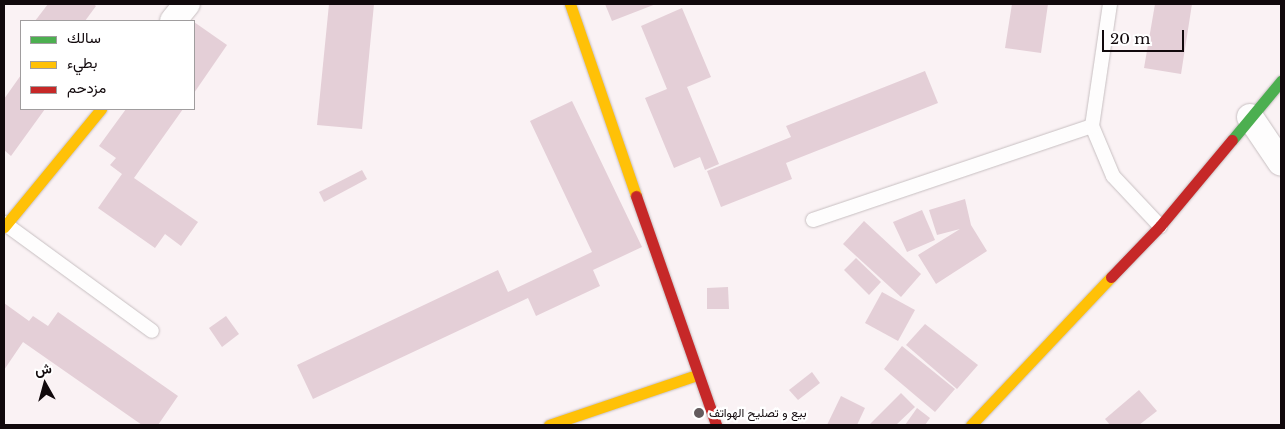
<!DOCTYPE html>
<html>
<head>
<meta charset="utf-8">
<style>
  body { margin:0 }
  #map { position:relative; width:1285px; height:429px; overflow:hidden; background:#faf2f4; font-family:"Libre Baskerville",Vazirmatn,serif }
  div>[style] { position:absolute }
  .building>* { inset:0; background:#e4cfd7 }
  .roads { filter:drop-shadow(0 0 1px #c7bfc1) drop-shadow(0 0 1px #c7bfc1) }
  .lane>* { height:14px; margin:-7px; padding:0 7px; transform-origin:7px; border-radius:7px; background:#fefdfd }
  .street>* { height:26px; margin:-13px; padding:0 13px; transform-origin:13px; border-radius:13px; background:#fefdfd }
  .fast>* { height:11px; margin:-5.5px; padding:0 5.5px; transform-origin:5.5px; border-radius:5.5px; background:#4caf50 }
  .slow>* { height:11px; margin:-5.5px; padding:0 5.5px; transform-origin:5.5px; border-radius:5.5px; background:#ffc107 }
  .jam>* { height:11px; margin:-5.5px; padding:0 5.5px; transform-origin:5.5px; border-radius:5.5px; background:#c62828 }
  .dots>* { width:14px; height:14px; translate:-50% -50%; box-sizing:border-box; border:2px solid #fff; border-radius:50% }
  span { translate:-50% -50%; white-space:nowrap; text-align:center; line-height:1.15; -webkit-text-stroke:4.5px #fff; paint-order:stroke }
  .poi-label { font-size:12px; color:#11090c }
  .left { translate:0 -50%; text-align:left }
  .frame { position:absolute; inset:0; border:5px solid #11090c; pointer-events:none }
  .legend { position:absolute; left:20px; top:20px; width:175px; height:90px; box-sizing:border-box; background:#fff; border:1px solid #a09d9e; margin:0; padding:6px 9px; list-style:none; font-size:15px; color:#11090c }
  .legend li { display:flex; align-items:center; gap:10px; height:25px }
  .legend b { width:25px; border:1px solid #a09d9e }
  .north { position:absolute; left:20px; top:359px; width:50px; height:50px; -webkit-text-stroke:4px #fff; paint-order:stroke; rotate:353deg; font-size:14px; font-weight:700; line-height:20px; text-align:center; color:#11090c }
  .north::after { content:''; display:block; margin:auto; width:18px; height:22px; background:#11090c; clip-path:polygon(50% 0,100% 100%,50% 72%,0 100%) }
  .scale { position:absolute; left:1102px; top:30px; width:82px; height:22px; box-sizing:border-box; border:2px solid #11090c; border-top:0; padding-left:6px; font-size:15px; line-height:18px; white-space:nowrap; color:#11090c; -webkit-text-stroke:4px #fff; paint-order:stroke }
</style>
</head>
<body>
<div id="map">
  <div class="building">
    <i style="clip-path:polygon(48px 4px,93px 4px,96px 6px,85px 21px,35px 21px)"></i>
    <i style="clip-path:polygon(329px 4px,374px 4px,362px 129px,317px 125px)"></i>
    <i style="clip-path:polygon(605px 4px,656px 4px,612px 21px)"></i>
    <i style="clip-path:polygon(1012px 4px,1048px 4px,1041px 53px,1005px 48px)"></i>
    <i style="clip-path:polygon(1155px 4px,1192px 4px,1181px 74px,1144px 68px)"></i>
    <i style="clip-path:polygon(682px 8px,711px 77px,687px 87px,719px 164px,705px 170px,700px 157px,674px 168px,645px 98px,667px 89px,641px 26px)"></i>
    <i style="clip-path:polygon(194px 22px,227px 45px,194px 93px)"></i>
    <i style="clip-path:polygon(925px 71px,938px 103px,786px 163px,792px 179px,721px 207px,707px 171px,791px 137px,786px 126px)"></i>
    <i style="clip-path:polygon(21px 75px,21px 109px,45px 109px,11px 156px,4px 150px,4px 99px)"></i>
    <i style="clip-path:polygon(572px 101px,642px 247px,593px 270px,600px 286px,536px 316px,528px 298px,313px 399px,297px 365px,498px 270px,508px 292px,592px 252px,530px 121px)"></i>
    <i style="clip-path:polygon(126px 109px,183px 109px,134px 178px,198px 222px,181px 246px,165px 234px,155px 248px,98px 208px,122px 174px,110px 165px,116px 158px,99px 146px)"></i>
    <i style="clip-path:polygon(362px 170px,367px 179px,324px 202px,319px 192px)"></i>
    <i style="clip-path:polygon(965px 199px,971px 225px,987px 251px,936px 284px,918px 255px,960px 229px,937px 235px,929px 210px)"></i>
    <i style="clip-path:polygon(922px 210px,935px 240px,907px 252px,893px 222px)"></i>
    <i style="clip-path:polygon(864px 221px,921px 274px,901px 297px,843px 244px)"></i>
    <i style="clip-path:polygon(856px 258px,881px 282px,869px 295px,844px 270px)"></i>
    <i style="clip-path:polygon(728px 287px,729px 309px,707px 309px,707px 288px)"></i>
    <i style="clip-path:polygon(882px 292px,915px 310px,898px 341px,865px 323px)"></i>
    <i style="clip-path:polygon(4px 303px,29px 321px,33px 316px,48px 326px,58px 312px,178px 396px,158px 425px,142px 425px,23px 342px,4px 370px)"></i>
    <i style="clip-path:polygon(226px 316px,239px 334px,222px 347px,209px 328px)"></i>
    <i style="clip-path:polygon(925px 324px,978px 365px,957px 389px,906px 345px)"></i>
    <i style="clip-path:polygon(902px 346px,955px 389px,935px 412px,884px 369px)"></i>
    <i style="clip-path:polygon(812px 372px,820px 383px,798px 400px,789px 390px)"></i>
    <i style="clip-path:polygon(1139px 390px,1157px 411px,1139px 425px,1110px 425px,1105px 419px)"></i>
    <i style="clip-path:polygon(901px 393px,915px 407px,896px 425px,869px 425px)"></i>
    <i style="clip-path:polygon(841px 396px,865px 408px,857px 425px,827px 425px)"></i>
    <i style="clip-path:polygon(917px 408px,930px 418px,925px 425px,905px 425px)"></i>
  </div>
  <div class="roads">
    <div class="lane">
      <i style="left:1092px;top:126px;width:54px;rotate:67.2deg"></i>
      <i style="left:1113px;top:176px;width:69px;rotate:46.8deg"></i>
      <i style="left:813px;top:220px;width:294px;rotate:-18.6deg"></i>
      <i style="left:1092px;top:126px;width:123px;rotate:-81.6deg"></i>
      <i style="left:4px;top:223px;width:183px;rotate:36.1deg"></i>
    </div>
    <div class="street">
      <i style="left:173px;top:21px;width:22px;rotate:-51deg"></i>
      <i style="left:1250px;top:117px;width:55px;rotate:56deg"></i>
    </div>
    <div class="fast">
      <i style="left:1232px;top:140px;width:77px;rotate:-50.3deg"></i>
    </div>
    <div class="slow">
      <i style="left:570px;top:4px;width:203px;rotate:71deg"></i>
      <i style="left:4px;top:227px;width:153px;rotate:-50.6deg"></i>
      <i style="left:549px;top:425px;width:156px;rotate:-18.7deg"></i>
      <i style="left:971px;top:425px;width:204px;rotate:-46.6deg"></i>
    </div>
    <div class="jam">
      <i style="left:636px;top:196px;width:243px;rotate:70.7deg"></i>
      <i style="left:1111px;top:277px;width:71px;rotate:-46.1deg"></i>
      <i style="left:1160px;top:226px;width:112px;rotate:-50.1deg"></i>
    </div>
  </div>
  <div class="dots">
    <i style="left:699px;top:413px;background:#635b5d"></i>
  </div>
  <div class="poi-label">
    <span class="left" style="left:709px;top:413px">بيع و تصليح الهواتف</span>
  </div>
  <div class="frame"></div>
  <ul class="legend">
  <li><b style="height:6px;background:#4caf50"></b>سالك</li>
  <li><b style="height:6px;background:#ffc107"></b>بطيء</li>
  <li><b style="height:6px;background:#c62828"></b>مزدحم</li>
  </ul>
  <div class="north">ش</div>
  <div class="scale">20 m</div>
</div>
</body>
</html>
